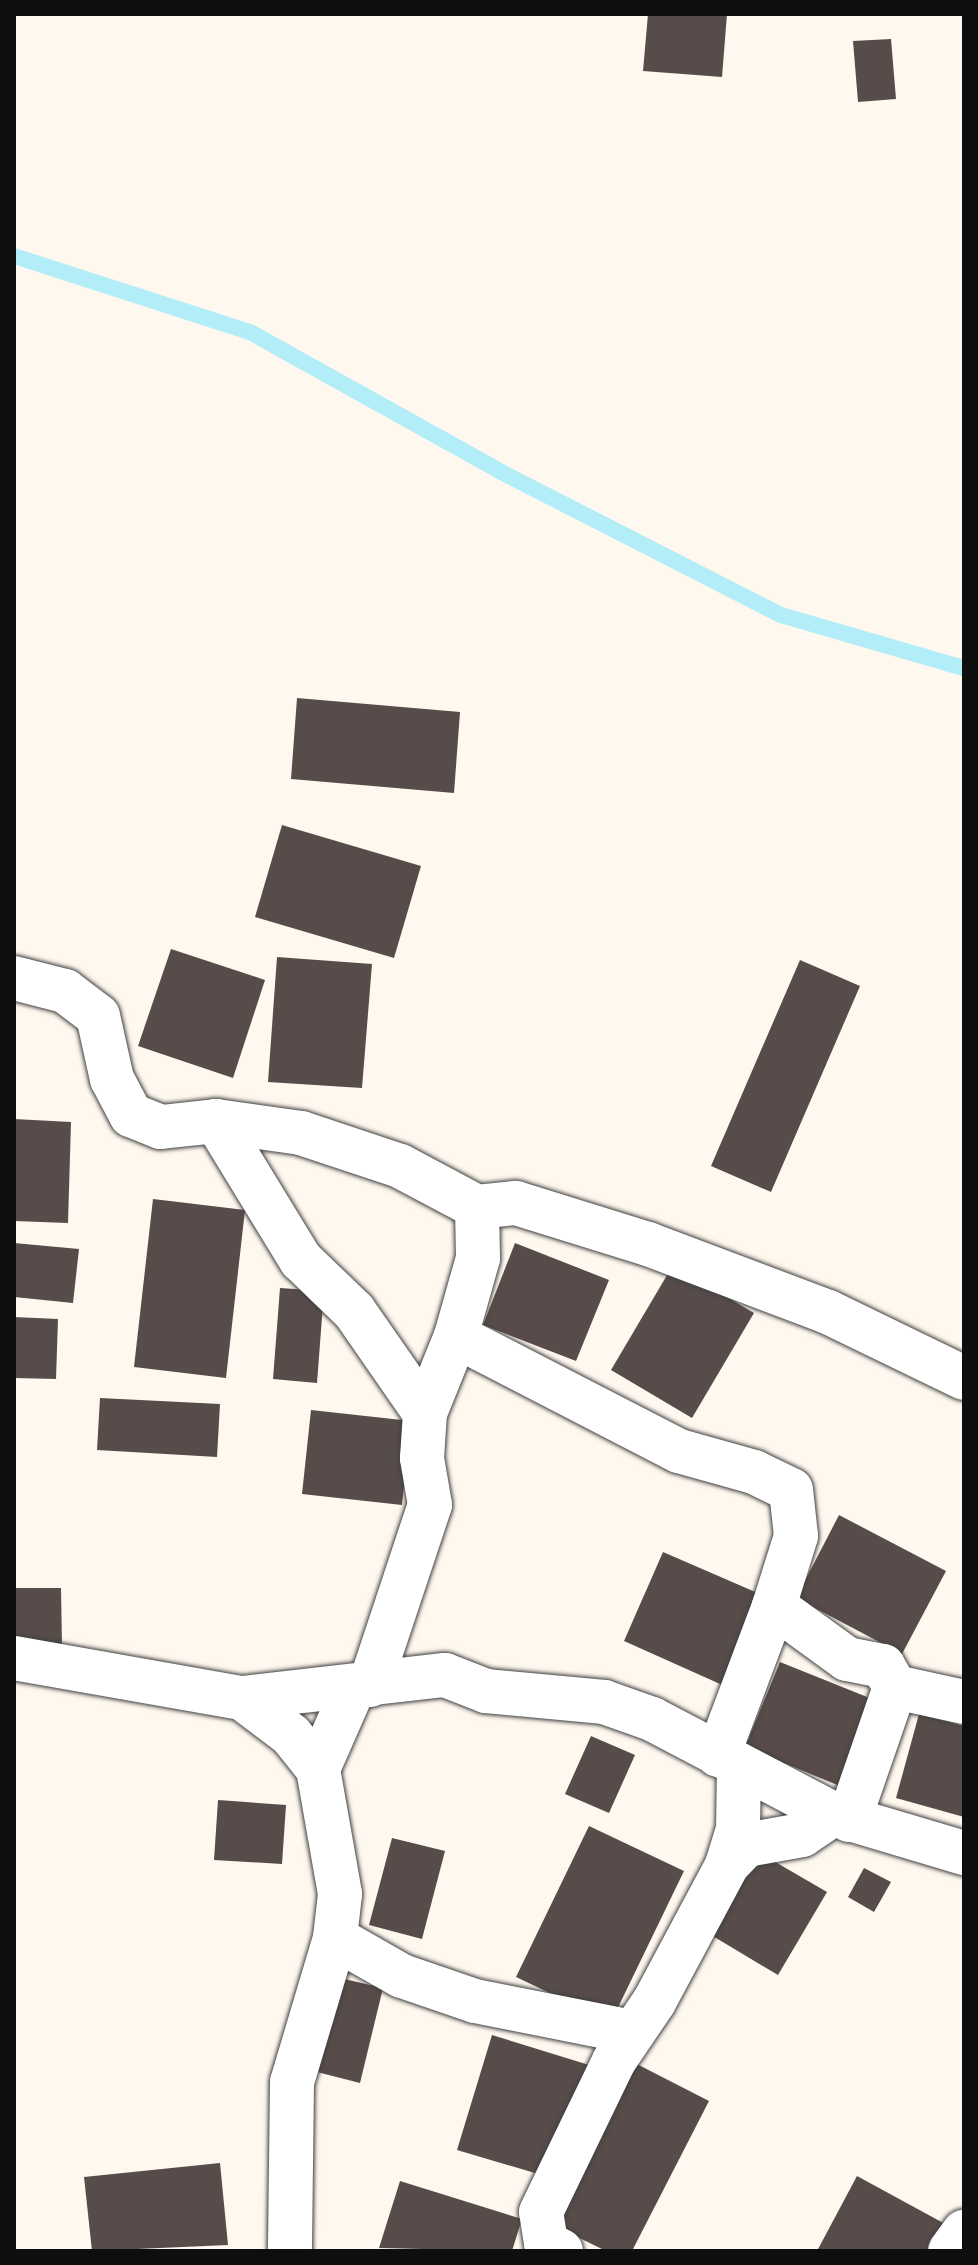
<!DOCTYPE html>
<html>
<head>
<meta charset="utf-8">
<style>
  body { margin:0 }
  #map { position:relative; width:978px; height:2265px; overflow:hidden; background:#fff8ef; font-family:Spectral,serif }
  div>[style] { position:absolute }
  .stream>* { height:16px; margin:-8px; padding:0 8px; transform-origin:8px; border-radius:8px; background:#b2edf8 }
  .building>* { inset:0; background:#574c4a }
  .roads { filter:drop-shadow(0 0 2px #414141) drop-shadow(0 0 2px #414141) }
  .minor>* { height:44px; margin:-22px; padding:0 22px; transform-origin:22px; border-radius:22px; background:#fff }
  span { translate:-50% -50%; white-space:nowrap; text-align:center; line-height:1.15; -webkit-text-stroke:8px #fff; paint-order:stroke }
  .frame { position:absolute; inset:0; border:16px solid #0e0e0e; pointer-events:none }
</style>
</head>
<body>
<div id="map">
  <div class="stream">
    <i style="left:14px;top:256px;width:248px;rotate:17.9deg"></i>
    <i style="left:250px;top:332px;width:296px;rotate:29.1deg"></i>
    <i style="left:509px;top:476px;width:305px;rotate:27.1deg"></i>
    <i style="left:781px;top:615px;width:191px;rotate:16.2deg"></i>
  </div>
  <div class="building">
    <i style="clip-path:polygon(648px 14px,727px 14px,722px 77px,643px 71px)"></i>
    <i style="clip-path:polygon(891px 39px,896px 99px,858px 102px,853px 41px)"></i>
    <i style="clip-path:polygon(297px 698px,460px 712px,454px 793px,291px 779px)"></i>
    <i style="clip-path:polygon(282px 825px,421px 866px,394px 958px,255px 917px)"></i>
    <i style="clip-path:polygon(171px 949px,265px 980px,233px 1078px,138px 1046px)"></i>
    <i style="clip-path:polygon(277px 957px,372px 964px,362px 1088px,268px 1082px)"></i>
    <i style="clip-path:polygon(800px 960px,860px 986px,771px 1192px,711px 1166px)"></i>
    <i style="clip-path:polygon(14px 1119px,71px 1122px,68px 1223px,14px 1221px)"></i>
    <i style="clip-path:polygon(153px 1199px,245px 1210px,226px 1378px,134px 1367px)"></i>
    <i style="clip-path:polygon(14px 1243px,79px 1249px,73px 1303px,14px 1297px)"></i>
    <i style="clip-path:polygon(515px 1243px,609px 1280px,576px 1361px,483px 1325px)"></i>
    <i style="clip-path:polygon(673px 1265px,754px 1313px,692px 1418px,611px 1370px)"></i>
    <i style="clip-path:polygon(280px 1288px,324px 1291px,317px 1383px,273px 1379px)"></i>
    <i style="clip-path:polygon(14px 1317px,58px 1319px,56px 1379px,14px 1378px)"></i>
    <i style="clip-path:polygon(100px 1398px,220px 1404px,217px 1457px,97px 1450px)"></i>
    <i style="clip-path:polygon(311px 1410px,411px 1421px,402px 1505px,302px 1494px)"></i>
    <i style="clip-path:polygon(839px 1515px,946px 1571px,902px 1654px,796px 1598px)"></i>
    <i style="clip-path:polygon(663px 1552px,769px 1598px,729px 1688px,624px 1641px)"></i>
    <i style="clip-path:polygon(14px 1588px,61px 1588px,62px 1648px,14px 1648px)"></i>
    <i style="clip-path:polygon(780px 1662px,887px 1705px,852px 1791px,745px 1747px)"></i>
    <i style="clip-path:polygon(919px 1714px,964px 1726px,964px 1817px,896px 1798px)"></i>
    <i style="clip-path:polygon(591px 1736px,635px 1755px,609px 1813px,565px 1794px)"></i>
    <i style="clip-path:polygon(218px 1800px,286px 1805px,282px 1864px,214px 1860px)"></i>
    <i style="clip-path:polygon(589px 1826px,684px 1871px,611px 2022px,516px 1977px)"></i>
    <i style="clip-path:polygon(392px 1838px,445px 1851px,422px 1939px,369px 1925px)"></i>
    <i style="clip-path:polygon(753px 1849px,827px 1892px,778px 1975px,706px 1932px)"></i>
    <i style="clip-path:polygon(864px 1868px,891px 1882px,874px 1912px,848px 1897px)"></i>
    <i style="clip-path:polygon(340px 1978px,383px 1988px,360px 2083px,317px 2072px)"></i>
    <i style="clip-path:polygon(492px 2035px,589px 2065px,555px 2179px,457px 2150px)"></i>
    <i style="clip-path:polygon(629px 2060px,709px 2101px,632px 2251px,606px 2251px,547px 2222px)"></i>
    <i style="clip-path:polygon(220px 2163px,228px 2245px,92px 2251px,84px 2177px)"></i>
    <i style="clip-path:polygon(857px 2176px,947px 2225px,933px 2251px,817px 2251px)"></i>
    <i style="clip-path:polygon(400px 2181px,522px 2219px,512px 2251px,379px 2248px)"></i>
  </div>
  <div class="roads">
    <div class="minor">
      <i style="left:14px;top:978px;width:53px;rotate:14.3deg"></i>
      <i style="left:65px;top:991px;width:41px;rotate:37.1deg"></i>
      <i style="left:98px;top:1016px;width:65px;rotate:77.5deg"></i>
      <i style="left:112px;top:1079px;width:41px;rotate:62.2deg"></i>
      <i style="left:131px;top:1115px;width:32px;rotate:22deg"></i>
      <i style="left:161px;top:1127px;width:55px;rotate:-6.2deg"></i>
      <i style="left:216px;top:1121px;width:86px;rotate:8deg"></i>
      <i style="left:301px;top:1133px;width:104px;rotate:18.4deg"></i>
      <i style="left:400px;top:1166px;width:87px;rotate:28deg"></i>
      <i style="left:477px;top:1207px;width:39px;rotate:-6deg"></i>
      <i style="left:516px;top:1203px;width:138px;rotate:17.3deg"></i>
      <i style="left:648px;top:1244px;width:192px;rotate:20.7deg"></i>
      <i style="left:828px;top:1312px;width:151px;rotate:25.9deg"></i>
      <i style="left:216px;top:1121px;width:163px;rotate:58.6deg"></i>
      <i style="left:301px;top:1260px;width:74px;rotate:43.9deg"></i>
      <i style="left:354px;top:1311px;width:124px;rotate:55.2deg"></i>
      <i style="left:456px;top:1336px;width:251px;rotate:27.3deg"></i>
      <i style="left:679px;top:1451px;width:78px;rotate:15.6deg"></i>
      <i style="left:754px;top:1472px;width:41px;rotate:25.9deg"></i>
      <i style="left:791px;top:1490px;width:46px;rotate:83.8deg"></i>
      <i style="left:796px;top:1536px;width:73px;rotate:107.4deg"></i>
      <i style="left:774px;top:1606px;width:90px;rotate:36deg"></i>
      <i style="left:847px;top:1659px;width:37px;rotate:11deg"></i>
      <i style="left:883px;top:1666px;width:24px;rotate:60deg"></i>
      <i style="left:895px;top:1687px;width:71px;rotate:12.3deg"></i>
      <i style="left:14px;top:1658px;width:231px;rotate:10deg"></i>
      <i style="left:242px;top:1698px;width:204px;rotate:-6.5deg"></i>
      <i style="left:445px;top:1675px;width:44px;rotate:21.3deg"></i>
      <i style="left:486px;top:1691px;width:119px;rotate:5.3deg"></i>
      <i style="left:604px;top:1702px;width:51px;rotate:19.5deg"></i>
      <i style="left:652px;top:1719px;width:204px;rotate:27.7deg"></i>
      <i style="left:833px;top:1814px;width:137px;rotate:16.6deg"></i>
      <i style="left:370px;top:1685px;width:190px;rotate:-71.6deg"></i>
      <i style="left:430px;top:1505px;width:48px;rotate:-99.7deg"></i>
      <i style="left:422px;top:1458px;width:45px;rotate:-86.2deg"></i>
      <i style="left:425px;top:1413px;width:83px;rotate:-68.1deg"></i>
      <i style="left:456px;top:1336px;width:81px;rotate:-74.2deg"></i>
      <i style="left:478px;top:1258px;width:51px;rotate:-91.1deg"></i>
      <i style="left:242px;top:1698px;width:61px;rotate:37.1deg"></i>
      <i style="left:291px;top:1735px;width:43px;rotate:51.5deg"></i>
      <i style="left:318px;top:1769px;width:127px;rotate:80deg"></i>
      <i style="left:340px;top:1894px;width:44px;rotate:96.5deg"></i>
      <i style="left:335px;top:1938px;width:150px;rotate:106.6deg"></i>
      <i style="left:292px;top:2082px;width:169px;rotate:90.7deg"></i>
      <i style="left:718px;top:1755px;width:159px;rotate:-69.4deg"></i>
      <i style="left:318px;top:1769px;width:90px;rotate:-66.3deg"></i>
      <i style="left:849px;top:1820px;width:141px;rotate:-70.9deg"></i>
      <i style="left:727px;top:1865px;width:28px;rotate:-46deg"></i>
      <i style="left:746px;top:1845px;width:57px;rotate:-10.1deg"></i>
      <i style="left:802px;top:1835px;width:37px;rotate:-34deg"></i>
      <i style="left:335px;top:1938px;width:77px;rotate:29.6deg"></i>
      <i style="left:402px;top:1976px;width:77px;rotate:18.9deg"></i>
      <i style="left:475px;top:2001px;width:159px;rotate:11.2deg"></i>
      <i style="left:561px;top:2251px;width:17px;rotate:-152deg"></i>
      <i style="left:546px;top:2243px;width:31px;rotate:-99deg"></i>
      <i style="left:541px;top:2212px;width:168px;rotate:-64.2deg"></i>
      <i style="left:614px;top:2061px;width:71px;rotate:-55.9deg"></i>
      <i style="left:654px;top:2002px;width:155px;rotate:-61.9deg"></i>
      <i style="left:727px;top:1865px;width:37px;rotate:-73deg"></i>
      <i style="left:738px;top:1830px;width:63px;rotate:-89.1deg"></i>
      <i style="left:950px;top:2251px;width:24px;rotate:-54deg"></i>
    </div>
  </div>
  <div class="frame"></div>
</div>
</body>
</html>
